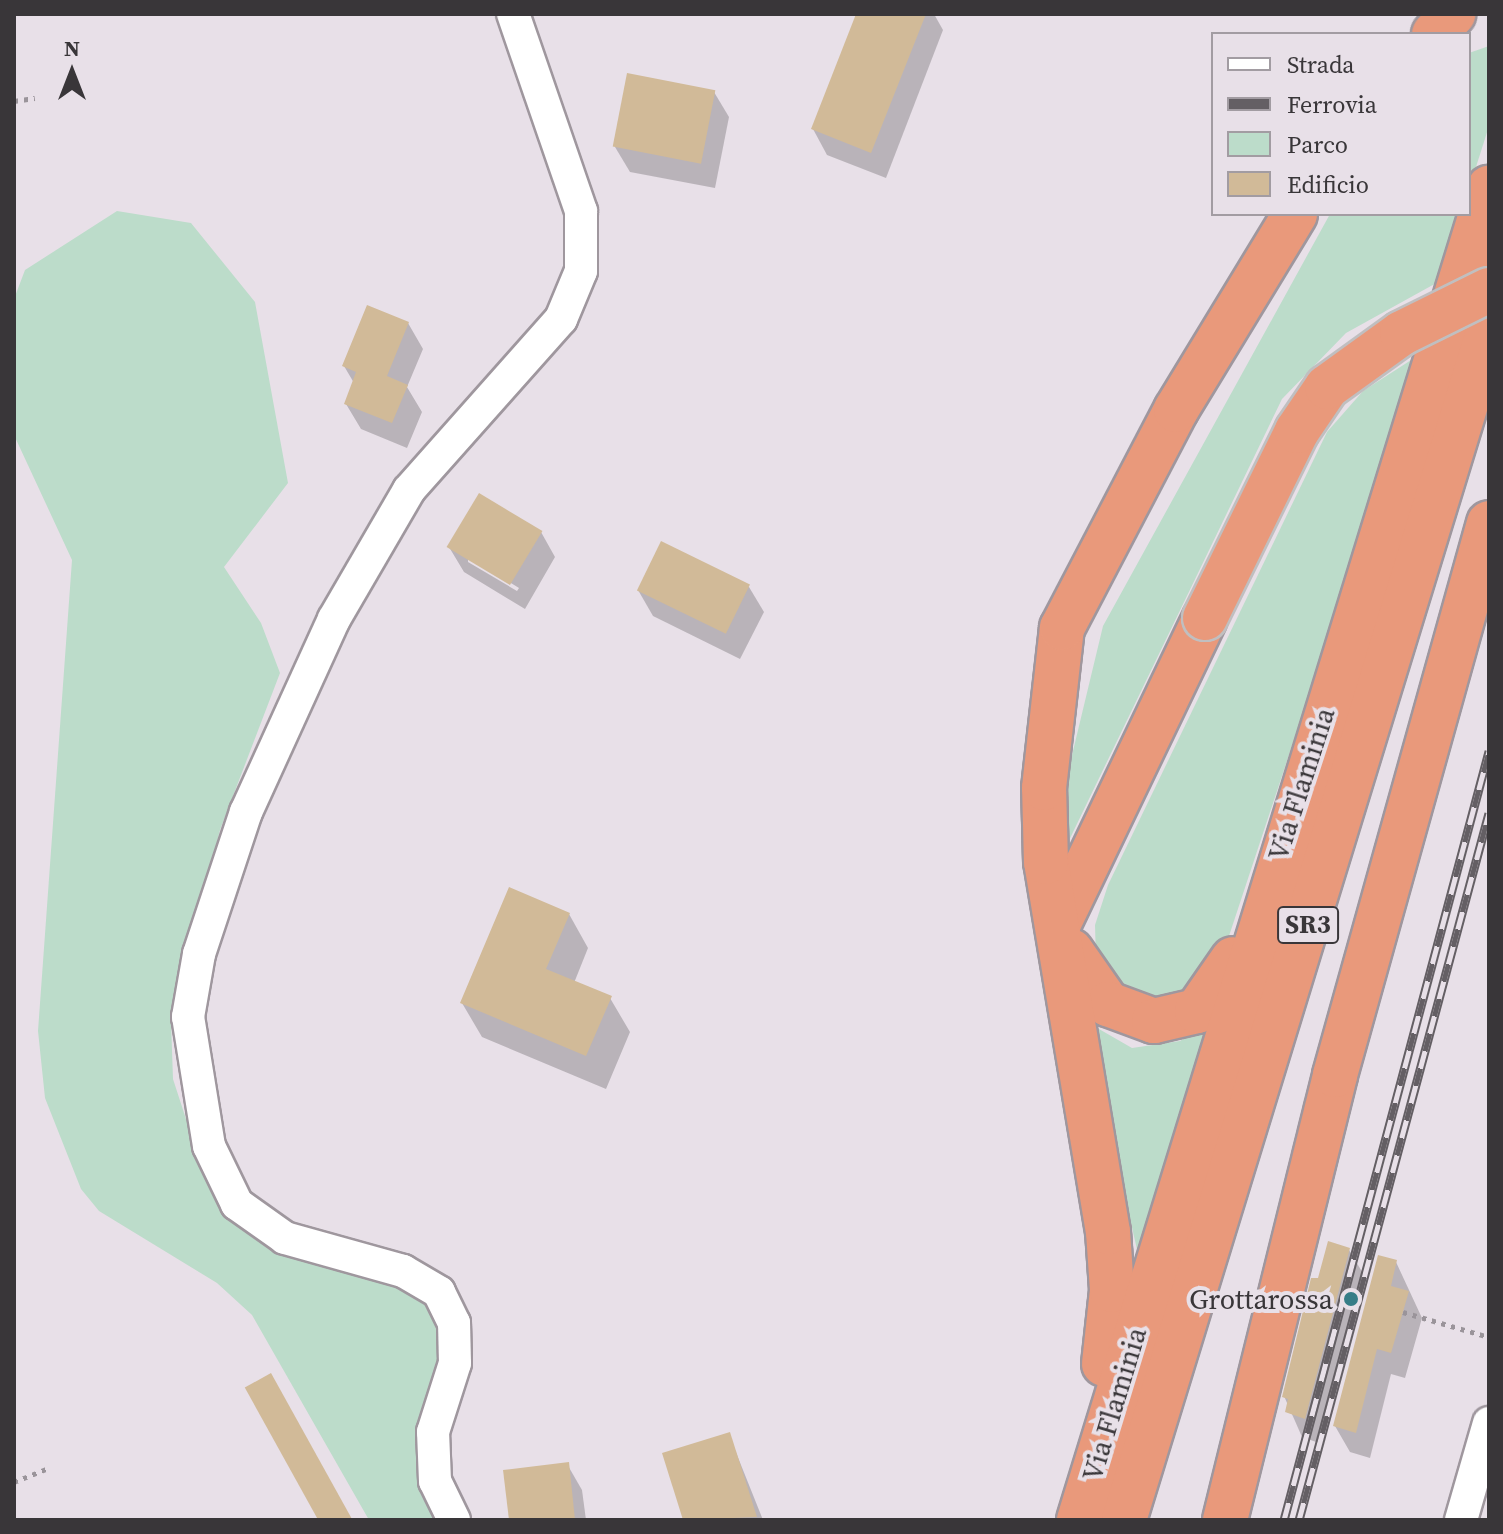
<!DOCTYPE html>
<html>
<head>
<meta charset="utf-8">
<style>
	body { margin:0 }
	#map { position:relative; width:1503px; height:1534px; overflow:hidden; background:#e8e0e8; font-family:"Source Serif 4",serif }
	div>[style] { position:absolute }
	.green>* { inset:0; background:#bcdcca }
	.shadow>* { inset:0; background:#0003 }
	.building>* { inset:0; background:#d1ba98; transform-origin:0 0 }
	.path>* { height:5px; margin-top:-2.5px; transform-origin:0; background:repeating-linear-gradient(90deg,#9a949a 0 4px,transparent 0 10px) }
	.roads { filter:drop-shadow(2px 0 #9f979e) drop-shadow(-2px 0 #9f979e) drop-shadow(0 2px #9f979e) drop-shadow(0 -2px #9f979e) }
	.minor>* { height:32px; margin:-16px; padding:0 16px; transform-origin:16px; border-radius:16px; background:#fff }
	.highway>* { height:44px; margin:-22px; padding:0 22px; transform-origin:22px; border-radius:22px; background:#e9997b }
	.rail>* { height:9px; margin-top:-4.5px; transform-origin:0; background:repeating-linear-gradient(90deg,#e8e0e8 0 18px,#645f64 0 36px); box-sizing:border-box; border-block:2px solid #645f64 }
	.bridges { filter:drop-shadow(2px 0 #c0bfc0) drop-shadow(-2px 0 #c0bfc0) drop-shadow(0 2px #c0bfc0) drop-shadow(0 -2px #c0bfc0) }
	.highway-bridge>* { height:44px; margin:-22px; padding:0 22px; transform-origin:22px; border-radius:22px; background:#e9997b }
	.dots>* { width:22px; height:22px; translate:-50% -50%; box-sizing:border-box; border:4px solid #e8e0e8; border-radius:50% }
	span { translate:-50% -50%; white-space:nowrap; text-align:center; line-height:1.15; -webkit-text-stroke:8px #e8e0e8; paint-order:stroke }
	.shield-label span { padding:2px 6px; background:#e8e0e8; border:2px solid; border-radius:6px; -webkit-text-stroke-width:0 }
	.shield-label { font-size:26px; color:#393639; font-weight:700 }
	.street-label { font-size:28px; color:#393639 }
	.poi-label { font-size:28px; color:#393639 }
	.right { translate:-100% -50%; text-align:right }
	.frame { position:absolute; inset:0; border:16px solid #393639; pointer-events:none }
	.legend { position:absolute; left:1211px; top:32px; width:260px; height:184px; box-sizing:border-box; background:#e8e0e8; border:2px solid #a29ca2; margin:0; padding:10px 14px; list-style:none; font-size:24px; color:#393639 }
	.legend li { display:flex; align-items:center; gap:16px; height:40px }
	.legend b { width:40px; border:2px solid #a29ca2 }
	.north { position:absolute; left:32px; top:32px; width:80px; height:80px; -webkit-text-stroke:6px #e8e0e8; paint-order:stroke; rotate:0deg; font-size:22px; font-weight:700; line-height:32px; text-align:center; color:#393639 }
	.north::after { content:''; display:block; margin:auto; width:28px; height:36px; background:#393639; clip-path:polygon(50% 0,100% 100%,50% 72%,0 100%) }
</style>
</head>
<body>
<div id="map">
	<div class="green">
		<div style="clip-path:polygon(1489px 46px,1489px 126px,1469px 189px,1469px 53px)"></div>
		<div style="clip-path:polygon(117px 211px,191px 223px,255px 302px,288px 483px,224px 567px,261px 623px,280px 673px,220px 830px,171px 1021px,173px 1079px,197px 1153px,225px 1200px,381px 1274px,442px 1313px,437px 1520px,369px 1520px,252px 1315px,217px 1283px,99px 1211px,81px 1189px,45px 1098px,38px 1031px,72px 560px,14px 435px,14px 299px,25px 270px)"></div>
		<div style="clip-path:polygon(1330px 214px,1461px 214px,1440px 281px,1346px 333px,1282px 399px,1061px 857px,1067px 776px,1103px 626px)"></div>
		<div style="clip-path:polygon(1422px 353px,1228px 939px,1204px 986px,1138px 1005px,1096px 961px,1095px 925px,1108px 885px,1327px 432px,1363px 391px)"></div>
		<div style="clip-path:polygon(1081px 1006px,1092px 1025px,1132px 1048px,1180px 1041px,1217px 1018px,1139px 1258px)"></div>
	</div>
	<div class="shadow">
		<div style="clip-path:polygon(858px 14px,934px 14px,943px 30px,886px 178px,827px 155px,813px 129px)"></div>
		<div style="clip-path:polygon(714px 92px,729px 117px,715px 188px,630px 172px,615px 147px)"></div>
		<div style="clip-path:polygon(408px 323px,423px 349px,407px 387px,422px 412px,407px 448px,361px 429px,346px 404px,354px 383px,344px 366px)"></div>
		<div style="clip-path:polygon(evenodd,541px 532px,555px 557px,525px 609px,464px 572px,449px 547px,541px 532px,468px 557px,519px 588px,517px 591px,468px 562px,468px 557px)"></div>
		<div style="clip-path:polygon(749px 587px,764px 612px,740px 659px,653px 616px,638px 590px)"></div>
		<div style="clip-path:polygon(569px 914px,588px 948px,574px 983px,610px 998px,630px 1032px,606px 1089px,482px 1037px,462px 1003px)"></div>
		<div style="clip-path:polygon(1349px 1250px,1364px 1275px,1319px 1443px,1302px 1437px,1284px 1396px,1320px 1280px)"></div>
		<div style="clip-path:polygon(1396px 1262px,1422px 1318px,1405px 1378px,1391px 1374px,1370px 1458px,1350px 1452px,1335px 1426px)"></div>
		<div style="clip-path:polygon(729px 1435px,763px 1520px,685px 1520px,664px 1454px)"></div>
		<div style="clip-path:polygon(567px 1464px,582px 1490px,586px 1520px,511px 1520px)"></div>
	</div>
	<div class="building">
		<div style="clip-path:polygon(856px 14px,926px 14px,871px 153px,811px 129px)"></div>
		<div style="left:627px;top:73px;width:90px;height:75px;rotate:11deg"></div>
		<div style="clip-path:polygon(367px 305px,409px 322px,387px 376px,408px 385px,392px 423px,344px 404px,356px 372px,342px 366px)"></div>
		<div style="left:479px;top:493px;width:74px;height:63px;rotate:31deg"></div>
		<div style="left:661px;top:541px;width:99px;height:55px;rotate:26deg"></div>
		<div style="clip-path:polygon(509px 887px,570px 913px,546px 969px,612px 996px,586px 1056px,460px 1003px)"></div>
		<div style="clip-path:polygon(1328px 1241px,1350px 1248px,1305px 1419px,1285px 1412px,1288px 1399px,1282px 1397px,1311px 1278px,1318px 1278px)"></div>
		<div style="clip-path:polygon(1378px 1255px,1397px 1260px,1391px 1286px,1409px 1291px,1391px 1353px,1377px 1349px,1356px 1433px,1333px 1426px)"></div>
		<div style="left:271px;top:1373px;width:167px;height:30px;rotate:61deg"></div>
		<div style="clip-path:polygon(730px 1432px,757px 1517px,683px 1520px,662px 1453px)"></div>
		<div style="clip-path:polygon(569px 1462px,575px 1520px,509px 1520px,503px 1470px)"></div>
	</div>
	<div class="path">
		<div style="left:14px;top:101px;width:21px;rotate:-8deg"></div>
		<div style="left:1403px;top:1312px;width:90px;rotate:16.2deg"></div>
		<div style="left:14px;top:1482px;width:38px;rotate:-22deg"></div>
	</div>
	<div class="roads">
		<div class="minor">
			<div style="left:454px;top:1520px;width:43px;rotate:-116deg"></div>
			<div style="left:435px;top:1481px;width:49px;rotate:-92.3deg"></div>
			<div style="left:433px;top:1432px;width:72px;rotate:-72.3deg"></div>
			<div style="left:455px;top:1363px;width:40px;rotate:-91.4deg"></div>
			<div style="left:454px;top:1323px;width:34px;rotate:-116deg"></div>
			<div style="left:439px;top:1292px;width:42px;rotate:-149.7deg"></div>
			<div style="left:403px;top:1271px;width:123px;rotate:-164.4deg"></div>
			<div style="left:285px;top:1238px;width:59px;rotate:-144.7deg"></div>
			<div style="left:237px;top:1204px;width:64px;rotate:-115.8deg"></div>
			<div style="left:209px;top:1146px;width:131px;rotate:-99.2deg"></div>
			<div style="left:188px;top:1017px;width:64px;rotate:-80.1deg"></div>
			<div style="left:199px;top:954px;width:150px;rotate:-71.7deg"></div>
			<div style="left:246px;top:812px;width:212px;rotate:-65.5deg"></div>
			<div style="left:334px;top:619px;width:149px;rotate:-59.8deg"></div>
			<div style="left:409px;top:490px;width:229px;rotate:-48.4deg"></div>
			<div style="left:561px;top:319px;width:52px;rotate:-67.4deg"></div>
			<div style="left:581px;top:271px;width:60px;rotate:-90deg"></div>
			<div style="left:581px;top:211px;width:208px;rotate:-109deg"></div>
			<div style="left:1461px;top:1520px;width:101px;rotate:-73.9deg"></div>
		</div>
		<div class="highway">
			<div style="left:1434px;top:34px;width:28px;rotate:-46deg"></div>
			<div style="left:1058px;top:925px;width:340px;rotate:-64.4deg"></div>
			<div style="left:1071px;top:951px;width:65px;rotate:55.1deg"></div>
			<div style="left:1108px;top:1004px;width:49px;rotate:20.3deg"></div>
			<div style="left:1154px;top:1021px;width:44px;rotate:-13.1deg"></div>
			<div style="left:1197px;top:1011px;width:63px;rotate:-55.3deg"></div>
			<div style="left:1104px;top:1364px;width:74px;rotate:-83.8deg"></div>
			<div style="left:1112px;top:1290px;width:58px;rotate:-93.9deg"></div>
			<div style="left:1108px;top:1232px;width:375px;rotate:-99.5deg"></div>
			<div style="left:1046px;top:862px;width:74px;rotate:-91.5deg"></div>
			<div style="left:1044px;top:788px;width:161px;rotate:-83.6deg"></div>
			<div style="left:1062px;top:628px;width:246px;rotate:-62.4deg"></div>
			<div style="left:1176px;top:410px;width:229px;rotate:-58.7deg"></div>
			<div style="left:1079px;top:1520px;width:1394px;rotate:-72.89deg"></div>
			<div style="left:1124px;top:1520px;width:1246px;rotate:-72.96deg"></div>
			<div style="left:1225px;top:1520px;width:458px;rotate:-76.1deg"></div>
			<div style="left:1335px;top:1075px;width:573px;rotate:-74.41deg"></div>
		</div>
	</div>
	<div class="rail">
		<div style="left:1284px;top:1520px;width:796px;rotate:-75.07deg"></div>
		<div style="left:1299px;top:1520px;width:732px;rotate:-74.96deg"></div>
	</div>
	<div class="bridges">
		<div class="highway-bridge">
			<div style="left:1205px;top:618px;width:208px;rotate:-63.8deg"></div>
			<div style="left:1297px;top:431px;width:53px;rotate:-55.7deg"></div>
			<div style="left:1327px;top:387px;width:92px;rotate:-35.8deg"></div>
			<div style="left:1402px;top:333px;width:97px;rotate:-26.3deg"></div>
		</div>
	</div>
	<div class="dots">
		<div style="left:1351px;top:1299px;background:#367d87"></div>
	</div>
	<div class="shield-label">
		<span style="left:1308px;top:925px">SR3</span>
	</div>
	<div class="street-label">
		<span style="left:1301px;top:784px;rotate:-72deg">Via Flaminia</span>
		<span style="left:1114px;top:1404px;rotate:-73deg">Via Flaminia</span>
	</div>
	<div class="poi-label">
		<span class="right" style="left:1333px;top:1299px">Grottarossa</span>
	</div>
	<div class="frame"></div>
	<ul class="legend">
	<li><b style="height:10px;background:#fff"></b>Strada</li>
	<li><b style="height:10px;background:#645f64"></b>Ferrovia</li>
	<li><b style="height:22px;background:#bcdcca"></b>Parco</li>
	<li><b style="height:22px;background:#d1ba98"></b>Edificio</li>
	</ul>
	<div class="north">N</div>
</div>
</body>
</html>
